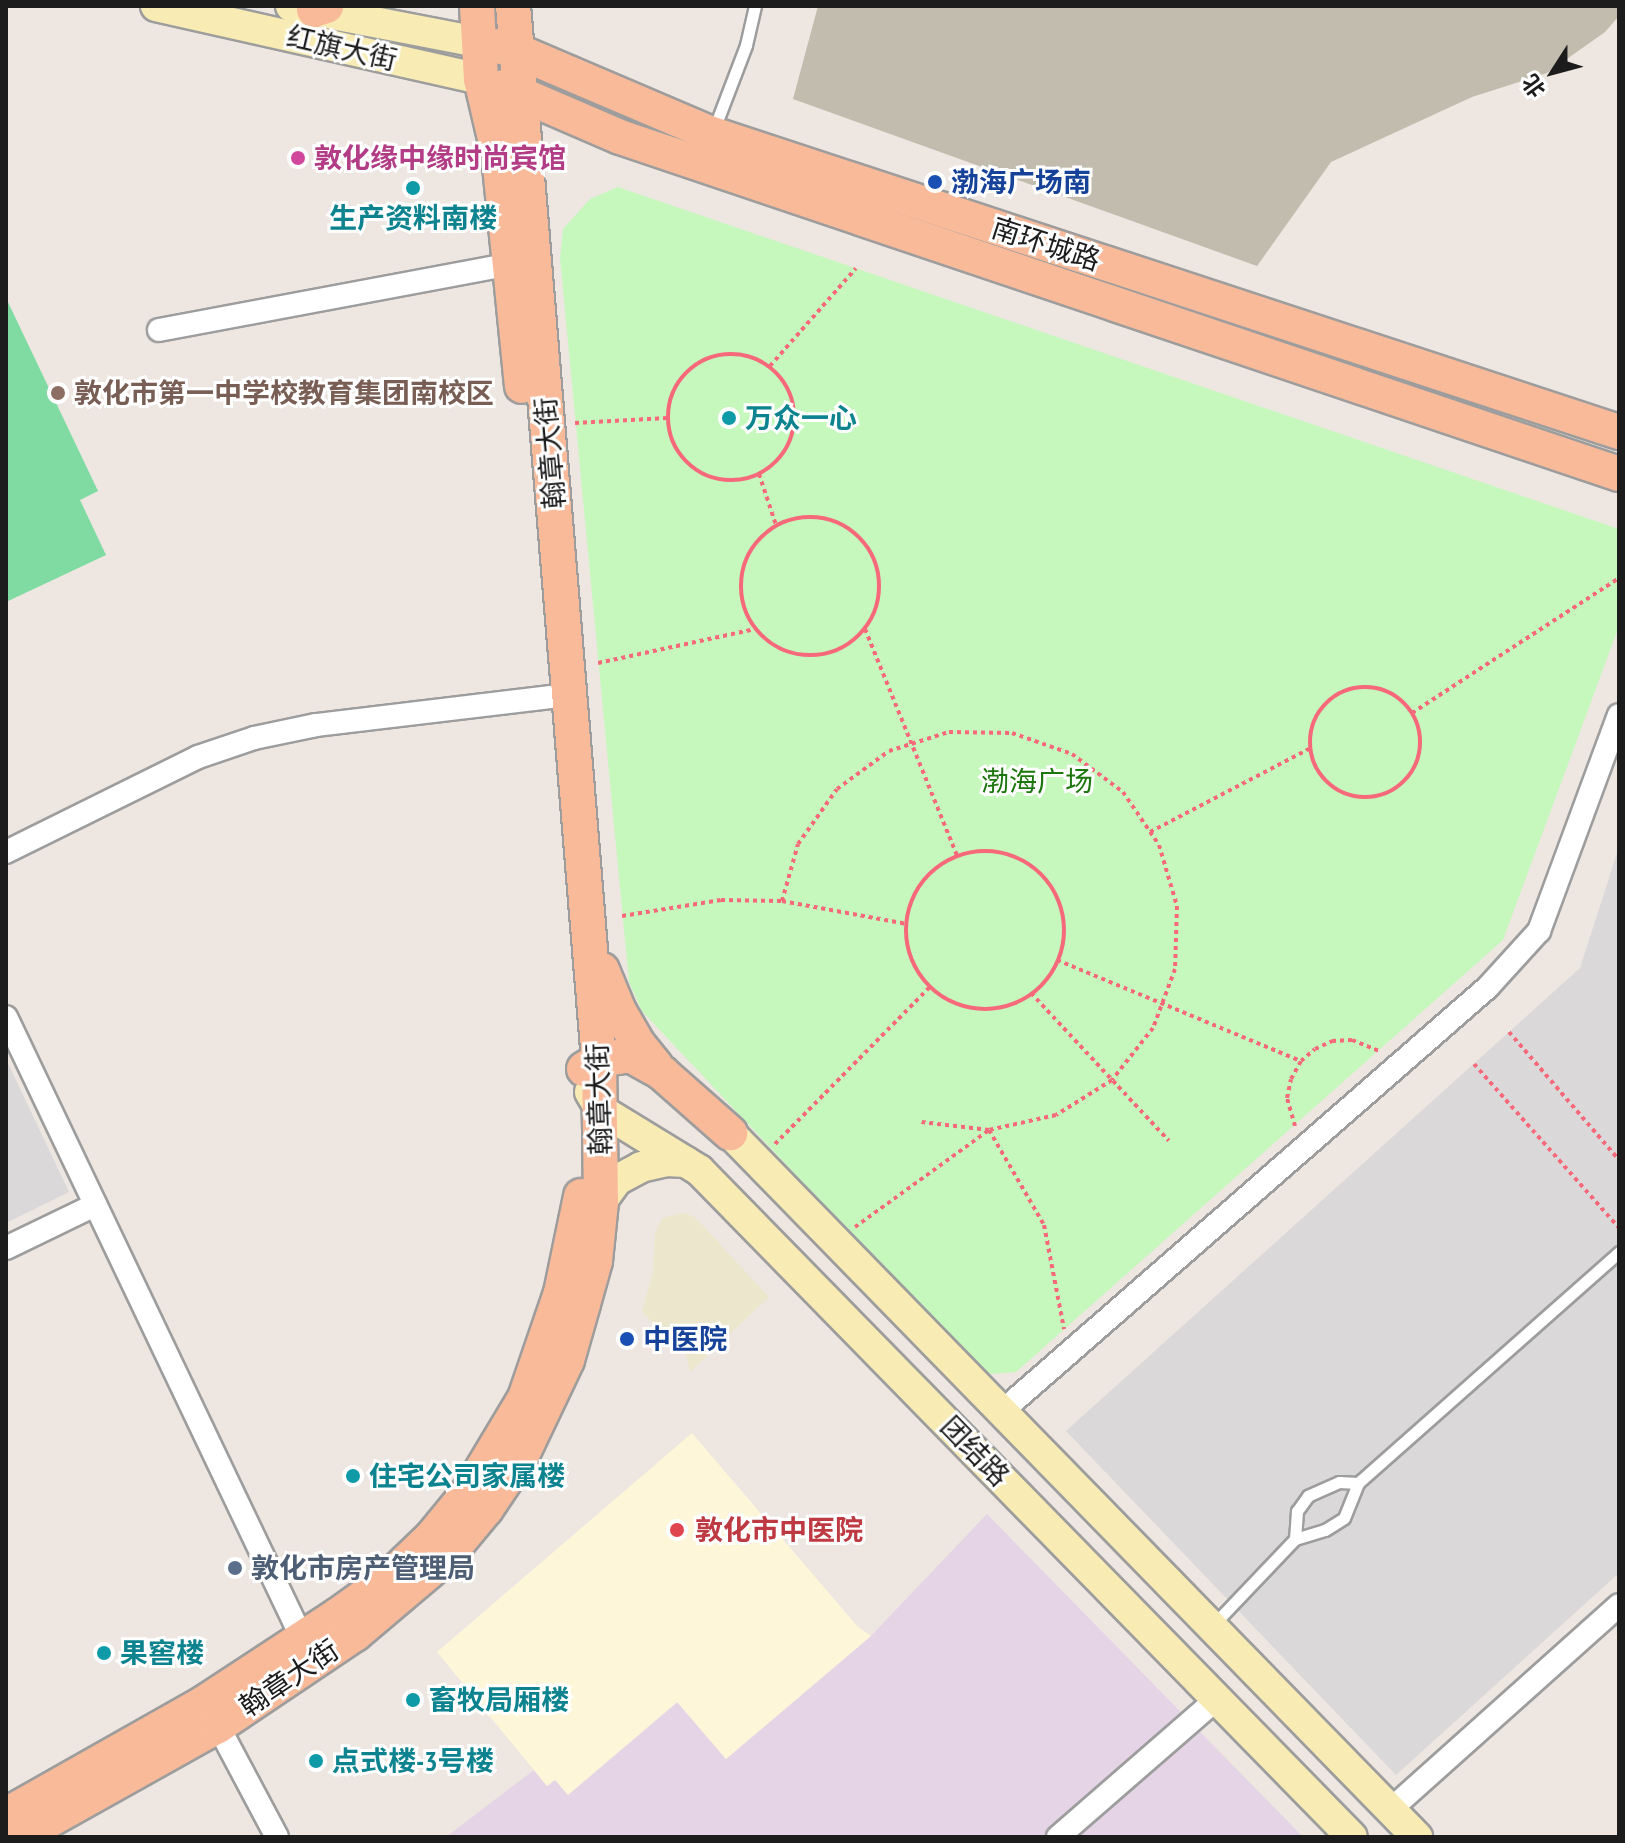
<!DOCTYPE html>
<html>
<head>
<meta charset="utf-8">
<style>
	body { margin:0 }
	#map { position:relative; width:1625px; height:1843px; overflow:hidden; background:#ede6e1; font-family:"PT Sans Narrow","Noto Sans SC",sans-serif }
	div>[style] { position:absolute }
	.residential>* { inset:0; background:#dad8d9 }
	.industrial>* { inset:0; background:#e5d3e6 }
	.education>* { inset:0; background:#fef6d9 }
	.construction>* { inset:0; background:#c1bcad }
	.farmland>* { inset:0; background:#ece7cc }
	.park>* { inset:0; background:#c6f8bd }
	.pitch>* { inset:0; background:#80dba3 }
	.path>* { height:4px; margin-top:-2px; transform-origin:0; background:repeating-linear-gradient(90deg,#f6697a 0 4px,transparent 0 8px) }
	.path>.ring { margin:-2px; padding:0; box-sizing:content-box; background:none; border:4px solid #f6697a; border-radius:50% }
	.roads { filter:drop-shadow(2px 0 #9d9d9d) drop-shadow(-2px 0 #9d9d9d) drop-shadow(0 2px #9d9d9d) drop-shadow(0 -2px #9d9d9d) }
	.lane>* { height:11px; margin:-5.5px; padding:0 5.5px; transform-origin:5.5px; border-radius:5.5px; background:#fff }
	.street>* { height:22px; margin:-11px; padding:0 11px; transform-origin:11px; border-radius:11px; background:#fff }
	.secondary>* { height:30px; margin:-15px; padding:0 15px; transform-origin:15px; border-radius:15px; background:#f8ecb4 }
	.primary>* { height:34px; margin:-17px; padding:0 17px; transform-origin:17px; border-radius:17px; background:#f9ba9a }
	.dots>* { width:22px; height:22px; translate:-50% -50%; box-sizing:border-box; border:4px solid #fff; border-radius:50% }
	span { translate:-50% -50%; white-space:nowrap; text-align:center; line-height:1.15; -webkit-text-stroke:6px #fff; paint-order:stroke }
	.street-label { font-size:28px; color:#1c1c1c }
	.hotel-label { font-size:28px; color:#b23c85; font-weight:700 }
	.left { translate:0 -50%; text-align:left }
	.transit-label { font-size:28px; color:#164399; font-weight:700 }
	.culture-label { font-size:28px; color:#0d838f; font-weight:700 }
	.education-label { font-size:28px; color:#785e54; font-weight:700 }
	.park-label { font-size:28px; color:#1c760d }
	.health-label { font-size:28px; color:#be3a42; font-weight:700 }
	.service-label { font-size:28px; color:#4e5e75; font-weight:700 }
	.frame { position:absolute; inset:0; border:8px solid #1c1c1c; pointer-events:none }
	.north { position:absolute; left:1513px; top:32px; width:80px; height:80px; -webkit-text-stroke:6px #fff; paint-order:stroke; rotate:234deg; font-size:22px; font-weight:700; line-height:32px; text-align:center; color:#1c1c1c }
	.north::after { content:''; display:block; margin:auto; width:28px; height:36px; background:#1c1c1c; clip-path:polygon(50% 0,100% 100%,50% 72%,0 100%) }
</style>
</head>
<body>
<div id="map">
	<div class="residential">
		<div style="clip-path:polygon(1619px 847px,1619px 1573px,1396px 1775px,1066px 1431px,1580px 968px)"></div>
		<div style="clip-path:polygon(6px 1059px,69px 1192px,6px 1223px)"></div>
	</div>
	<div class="industrial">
		<div style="clip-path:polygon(987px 1514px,1303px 1837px,446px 1837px,534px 1770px,547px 1786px,555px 1779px,568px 1795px,678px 1702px,726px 1759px,871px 1636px)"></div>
	</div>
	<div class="education">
		<div style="clip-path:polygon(692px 1433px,858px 1627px,871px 1636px,726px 1759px,677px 1702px,568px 1795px,555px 1780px,547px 1786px,437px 1652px)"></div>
	</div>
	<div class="construction">
		<div style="clip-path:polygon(818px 6px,1619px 6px,1619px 16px,1605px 32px,1547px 73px,1472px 97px,1331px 162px,1257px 266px,793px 99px)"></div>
	</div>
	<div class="farmland">
		<div style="clip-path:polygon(683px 1213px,695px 1217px,769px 1297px,690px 1372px,686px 1355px,642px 1312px,653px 1271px,655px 1233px,662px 1218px)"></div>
	</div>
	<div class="park">
		<div style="clip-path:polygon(618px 187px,1619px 529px,1619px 626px,1503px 940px,1016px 1372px,991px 1374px,976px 1367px,642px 1011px,629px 982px,560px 258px,563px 229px,590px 199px)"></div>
	</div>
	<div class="pitch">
		<div style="clip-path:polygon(6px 298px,98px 491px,80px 500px,106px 555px,6px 602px)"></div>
	</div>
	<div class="path">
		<div class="ring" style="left:668px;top:354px;width:122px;height:122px"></div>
		<div style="left:770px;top:366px;width:130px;rotate:-48.7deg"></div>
		<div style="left:575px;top:423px;width:92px;rotate:-3.1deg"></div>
		<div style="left:759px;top:474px;width:54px;rotate:71.6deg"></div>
		<div class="ring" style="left:741px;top:517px;width:134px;height:134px"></div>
		<div style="left:865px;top:629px;width:245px;rotate:67.9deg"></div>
		<div style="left:598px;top:663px;width:161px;rotate:-12.2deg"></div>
		<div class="ring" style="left:1310px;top:687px;width:106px;height:106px"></div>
		<div style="left:1412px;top:713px;width:247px;rotate:-33.1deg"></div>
		<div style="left:1150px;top:832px;width:182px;rotate:-27.6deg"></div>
		<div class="ring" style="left:906px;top:851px;width:154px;height:154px"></div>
		<div style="left:782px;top:901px;width:59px;rotate:-74.3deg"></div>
		<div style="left:798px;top:844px;width:67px;rotate:-54.7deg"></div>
		<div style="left:837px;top:789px;width:64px;rotate:-36.2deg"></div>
		<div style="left:889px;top:751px;width:63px;rotate:-17.6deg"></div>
		<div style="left:949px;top:732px;width:63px;rotate:0.9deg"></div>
		<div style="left:1012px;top:733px;width:64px;rotate:19.3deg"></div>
		<div style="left:1072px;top:754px;width:64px;rotate:36.7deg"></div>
		<div style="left:1123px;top:792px;width:64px;rotate:55.8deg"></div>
		<div style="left:1159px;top:845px;width:64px;rotate:73.6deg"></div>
		<div style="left:1177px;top:906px;width:63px;rotate:91.8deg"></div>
		<div style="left:1175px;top:969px;width:63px;rotate:110.4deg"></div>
		<div style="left:1153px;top:1028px;width:66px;rotate:128.3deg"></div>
		<div style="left:1112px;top:1080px;width:66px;rotate:148deg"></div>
		<div style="left:1056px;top:1115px;width:69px;rotate:167.4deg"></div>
		<div style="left:989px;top:1130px;width:68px;rotate:-173.3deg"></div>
		<div style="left:622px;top:916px;width:100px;rotate:-9.2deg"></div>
		<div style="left:721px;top:900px;width:61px;rotate:0.9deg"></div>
		<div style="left:782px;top:901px;width:127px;rotate:10.4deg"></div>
		<div style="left:1057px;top:960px;width:264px;rotate:22.5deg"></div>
		<div style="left:1031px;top:993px;width:202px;rotate:47deg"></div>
		<div style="left:1509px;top:1032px;width:169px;rotate:49.3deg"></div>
		<div style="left:1474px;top:1064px;width:219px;rotate:48.5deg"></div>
		<div style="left:1295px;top:1126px;width:29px;rotate:-106deg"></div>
		<div style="left:1287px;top:1098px;width:19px;rotate:-78deg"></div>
		<div style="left:1291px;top:1079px;width:21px;rotate:-61deg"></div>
		<div style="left:1301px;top:1061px;width:18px;rotate:-41deg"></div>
		<div style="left:1315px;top:1049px;width:19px;rotate:-25deg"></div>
		<div style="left:1332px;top:1041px;width:20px;rotate:-3deg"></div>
		<div style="left:1352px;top:1040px;width:31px;rotate:22deg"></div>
		<div style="left:775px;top:1144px;width:222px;rotate:-45.4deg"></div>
		<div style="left:855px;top:1227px;width:165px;rotate:-35.9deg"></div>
		<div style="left:989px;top:1130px;width:110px;rotate:59.9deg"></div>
		<div style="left:1044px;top:1225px;width:106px;rotate:79.1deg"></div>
	</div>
	<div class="roads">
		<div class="lane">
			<div style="left:714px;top:129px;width:90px;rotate:-69.1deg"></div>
			<div style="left:746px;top:45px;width:40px;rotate:-77deg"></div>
			<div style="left:1358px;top:1483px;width:349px;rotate:-41.5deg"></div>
			<div style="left:1214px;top:1624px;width:117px;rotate:-46.4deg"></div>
			<div style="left:1295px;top:1539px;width:31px;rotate:-17deg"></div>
			<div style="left:1325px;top:1530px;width:22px;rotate:-32deg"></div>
			<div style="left:1344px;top:1518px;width:38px;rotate:-68deg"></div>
			<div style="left:1358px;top:1483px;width:19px;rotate:-177deg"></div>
			<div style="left:1339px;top:1482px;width:34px;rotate:156deg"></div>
			<div style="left:1308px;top:1496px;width:19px;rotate:126deg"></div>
			<div style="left:1297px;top:1511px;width:28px;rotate:94deg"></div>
		</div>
		<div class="street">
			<div style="left:159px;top:330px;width:357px;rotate:-10.6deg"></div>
			<div style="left:6px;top:852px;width:214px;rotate:-26.3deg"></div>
			<div style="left:198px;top:757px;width:59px;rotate:-18.7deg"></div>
			<div style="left:254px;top:738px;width:63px;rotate:-11.8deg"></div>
			<div style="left:316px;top:725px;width:238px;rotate:-6.8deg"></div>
			<div style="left:6px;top:1017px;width:686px;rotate:64.52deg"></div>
			<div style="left:6px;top:1248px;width:99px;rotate:-25.8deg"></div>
			<div style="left:1000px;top:1413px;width:648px;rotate:-41.12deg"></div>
			<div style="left:1488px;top:987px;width:76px;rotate:-47.7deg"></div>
			<div style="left:1539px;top:931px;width:230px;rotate:-69.7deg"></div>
			<div style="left:218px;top:1726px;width:126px;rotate:62deg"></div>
			<div style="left:1390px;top:1810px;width:307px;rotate:-41.8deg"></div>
			<div style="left:1058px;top:1837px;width:211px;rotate:-41deg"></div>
		</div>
		<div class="secondary">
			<div style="left:156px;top:6px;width:333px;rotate:12.7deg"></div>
			<div style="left:291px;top:6px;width:190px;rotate:10.9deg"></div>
			<div style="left:590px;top:1092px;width:21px;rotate:59deg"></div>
			<div style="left:601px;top:1110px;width:115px;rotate:31.5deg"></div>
			<div style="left:699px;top:1170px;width:933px;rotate:45.61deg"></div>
			<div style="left:730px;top:1133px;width:984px;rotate:45.7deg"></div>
			<div style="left:601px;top:1202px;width:27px;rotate:-54deg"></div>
			<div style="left:617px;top:1180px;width:27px;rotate:-28deg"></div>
			<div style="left:641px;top:1167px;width:26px;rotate:-13deg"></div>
			<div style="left:666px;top:1161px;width:20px;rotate:3deg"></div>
		</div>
		<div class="primary">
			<div style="left:477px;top:6px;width:73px;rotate:86.9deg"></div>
			<div style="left:481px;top:79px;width:79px;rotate:76.8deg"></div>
			<div style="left:499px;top:156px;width:231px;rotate:84.3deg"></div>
			<div style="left:314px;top:10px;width:13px;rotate:-18deg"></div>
			<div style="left:498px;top:46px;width:20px;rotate:15deg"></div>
			<div style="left:517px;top:51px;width:212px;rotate:23.1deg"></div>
			<div style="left:712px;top:134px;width:955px;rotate:18.19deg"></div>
			<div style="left:504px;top:87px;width:126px;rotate:23.3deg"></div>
			<div style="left:620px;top:137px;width:1054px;rotate:18.64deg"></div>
			<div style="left:602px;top:970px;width:44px;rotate:67.5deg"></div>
			<div style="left:619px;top:1011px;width:38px;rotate:60deg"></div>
			<div style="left:638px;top:1044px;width:28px;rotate:51deg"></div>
			<div style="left:584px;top:1069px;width:17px;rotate:-31deg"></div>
			<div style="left:599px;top:1060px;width:31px;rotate:-9deg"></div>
			<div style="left:630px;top:1055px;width:37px;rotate:29deg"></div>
			<div style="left:662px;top:1073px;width:91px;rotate:41.4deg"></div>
			<div style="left:6px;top:1815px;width:227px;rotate:-29.5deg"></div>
			<div style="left:204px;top:1703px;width:160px;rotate:-33.3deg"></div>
			<div style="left:338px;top:1615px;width:60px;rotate:-35.5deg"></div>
			<div style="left:387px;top:1580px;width:61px;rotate:-43.7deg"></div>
			<div style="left:431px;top:1538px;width:58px;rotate:-50.6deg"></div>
			<div style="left:468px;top:1493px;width:111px;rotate:-59deg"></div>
			<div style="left:525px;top:1398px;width:111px;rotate:-71.1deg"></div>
			<div style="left:561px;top:1293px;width:99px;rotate:-78.3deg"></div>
			<div style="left:19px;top:1837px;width:228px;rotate:-29.2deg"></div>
			<div style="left:218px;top:1726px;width:165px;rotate:-33.9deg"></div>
			<div style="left:355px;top:1634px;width:118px;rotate:-40.2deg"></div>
			<div style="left:445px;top:1558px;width:64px;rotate:-50.1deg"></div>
			<div style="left:486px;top:1509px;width:63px;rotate:-56.1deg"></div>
			<div style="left:521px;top:1457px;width:107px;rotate:-64.6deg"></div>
			<div style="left:567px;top:1360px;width:58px;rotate:-74.1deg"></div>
			<div style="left:583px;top:1304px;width:45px;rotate:-74.4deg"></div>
			<div style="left:595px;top:1261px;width:59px;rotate:-84.2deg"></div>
			<div style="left:601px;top:1202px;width:142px;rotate:-90.8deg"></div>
			<div style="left:599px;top:1060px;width:1058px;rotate:-94.66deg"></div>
		</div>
	</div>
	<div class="dots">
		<div style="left:298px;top:158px;background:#d1479c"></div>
		<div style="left:935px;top:182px;background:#1a4fb4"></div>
		<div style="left:413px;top:188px;background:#0f9aa8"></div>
		<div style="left:58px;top:393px;background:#8d6e63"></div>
		<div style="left:729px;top:418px;background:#0f9aa8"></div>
		<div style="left:627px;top:1339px;background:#1a4fb4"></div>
		<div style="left:353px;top:1476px;background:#0f9aa8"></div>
		<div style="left:677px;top:1530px;background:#e0444e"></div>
		<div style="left:235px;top:1568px;background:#5c6f8a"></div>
		<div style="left:104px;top:1653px;background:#0f9aa8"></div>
		<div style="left:413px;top:1700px;background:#0f9aa8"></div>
		<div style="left:316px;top:1761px;background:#0f9aa8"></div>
	</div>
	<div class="street-label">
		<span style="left:342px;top:48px;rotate:13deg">红旗大街</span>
		<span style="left:1046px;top:244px;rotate:18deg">南环城路</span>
		<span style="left:550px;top:453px;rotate:-95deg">翰章大街</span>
		<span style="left:599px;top:1099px;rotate:-92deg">翰章大街</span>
		<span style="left:975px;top:1451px;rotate:46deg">团结路</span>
		<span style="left:289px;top:1678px;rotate:-34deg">翰章大街</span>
	</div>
	<div class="hotel-label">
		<span class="left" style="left:314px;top:158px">敦化缘中缘时尚宾馆</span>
	</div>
	<div class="transit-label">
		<span class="left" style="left:951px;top:182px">渤海广场南</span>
		<span class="left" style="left:643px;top:1339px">中医院</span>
	</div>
	<div class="culture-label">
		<span style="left:413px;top:218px">生产资料南楼</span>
		<span class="left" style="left:745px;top:418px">万众一心</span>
		<span class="left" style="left:369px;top:1476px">住宅公司家属楼</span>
		<span class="left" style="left:120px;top:1653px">果窖楼</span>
		<span class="left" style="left:429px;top:1700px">畜牧局厢楼</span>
		<span class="left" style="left:332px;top:1761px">点式楼-3号楼</span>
	</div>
	<div class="education-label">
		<span class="left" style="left:74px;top:393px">敦化市第一中学校教育集团南校区</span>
	</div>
	<div class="park-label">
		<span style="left:1037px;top:781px">渤海广场</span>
	</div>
	<div class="health-label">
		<span class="left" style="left:695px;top:1530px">敦化市中医院</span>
	</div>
	<div class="service-label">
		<span class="left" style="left:251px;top:1568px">敦化市房产管理局</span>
	</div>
	<div class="frame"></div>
	<div class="north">北</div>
</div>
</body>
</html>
